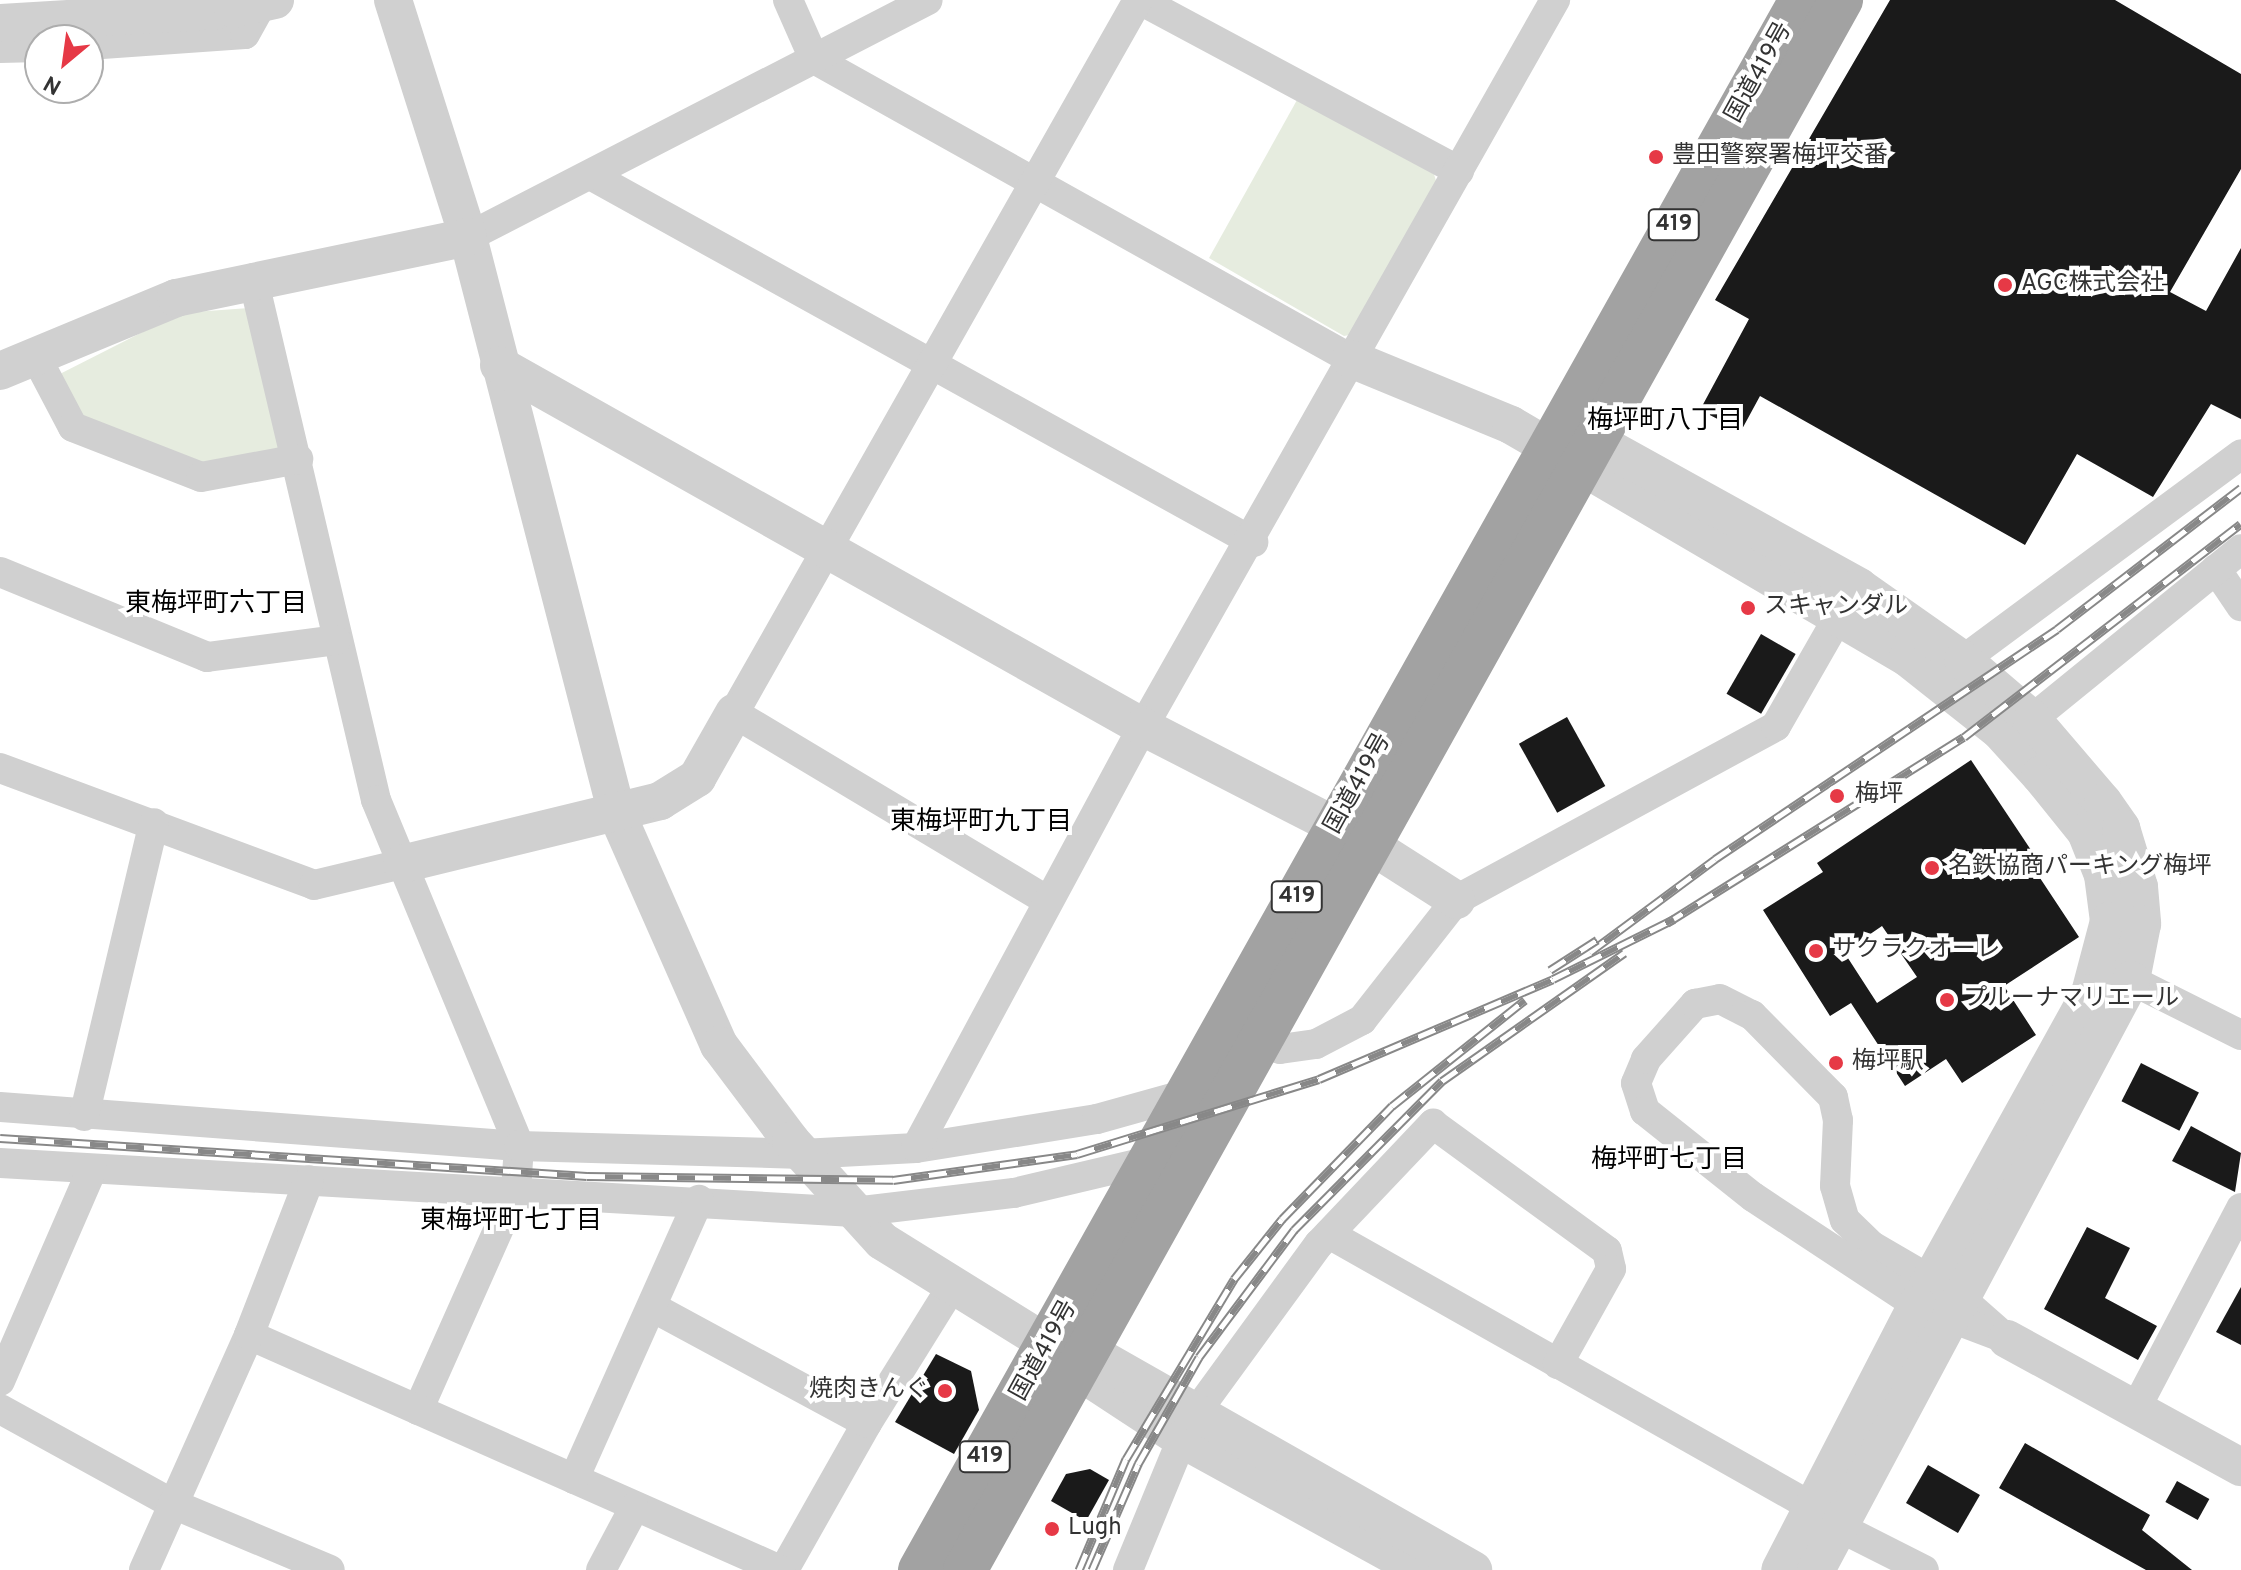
<!DOCTYPE html>
<html>
<head>
<meta charset="utf-8">
<style>
	body { margin:0 }
	#map { position:relative; width:2241px; height:1570px; overflow:hidden; background:#fff; font-family:Overpass,"Noto Sans JP",sans-serif }
	div>[style] { position:absolute }
	.green>* { inset:0; background:#e6ecdf }
	.building>* { inset:0; background:#1a1a1a; transform-origin:0 0 }
	.minor>* { height:30px; margin:-15px; padding:0 15px; transform-origin:15px; border-radius:15px; background:#d0d0d0 }
	.tertiary>* { height:38px; margin:-19px; padding:0 19px; transform-origin:19px; border-radius:19px; background:#d0d0d0 }
	.trunk>* { height:44px; margin:-22px; padding:0 22px; transform-origin:22px; border-radius:22px; background:#a2a2a2 }
	.rail>* { height:9px; margin-top:-4.5px; transform-origin:0; background:repeating-linear-gradient(90deg,#fff 0 18px,#888 0 36px); box-sizing:border-box; border-block:2px solid #888 }
	.dots>* { width:22px; height:22px; translate:-50% -50%; box-sizing:border-box; border:4px solid #fff; border-radius:50% }
	span { translate:-50% -50%; white-space:nowrap; text-align:center; line-height:1.15; -webkit-text-stroke:8px #fff; paint-order:stroke }
	.shield-label span { padding:2px 6px; background:#fff; border:2px solid; border-radius:6px; -webkit-text-stroke-width:0 }
	.shield-label { font-size:22px; color:#333; font-weight:700 }
	.street-label { font-size:24px; color:#333 }
	.poi-label { font-size:24px; color:#333 }
	.left { translate:0 -50%; text-align:left }
	.right { translate:-100% -50%; text-align:right }
	.neighbourhood-label { font-size:26px; color:#000 }
	.north { position:absolute; left:24px; top:24px; width:80px; height:80px; box-sizing:border-box; background:#fff; border:2px solid #adadad; border-radius:50%; rotate:209deg; font-size:22px; font-weight:700; line-height:32px; text-align:center; color:#333 }
	.north::after { content:''; display:block; margin:auto; width:28px; height:36px; background:#e63946; clip-path:polygon(50% 0,100% 100%,50% 72%,0 100%) }
</style>
</head>
<body>
<div id="map">
	<div class="green">
		<div style="clip-path:polygon(1297px 100px,1434px 174px,1438px 188px,1354px 334px,1344px 336px,1209px 258px)"></div>
		<div style="clip-path:polygon(249px 308px,280px 452px,210px 465px,80px 422px,48px 380px,180px 313px)"></div>
	</div>
	<div class="building">
		<div style="clip-path:polygon(1890px 0,2115px 0,2241px 74px,2241px 169px,2170px 292px,2206px 311px,2241px 248px,2241px 419px,2211px 404px,2153px 497px,2077px 454px,2025px 545px,1760px 396px,1741px 431px,1700px 410px,1749px 319px,1715px 300px)"></div>
		<div style="left:1761px;top:634px;width:40px;height:69px;rotate:30deg"></div>
		<div style="left:1567px;top:717px;width:79px;height:55px;rotate:61deg"></div>
		<div style="clip-path:polygon(evenodd,1971px 760px,2047px 874px,2040px 878px,2079px 937px,2004px 986px,2036px 1035px,1962px 1083px,1946px 1059px,1905px 1086px,1851px 1003px,1830px 1016px,1763px 910px,1823px 872px,1817px 863px,1971px 760px,1882px 926px,1917px 977px,1877px 1003px,1844px 952px,1882px 926px)"></div>
		<div style="left:2141px;top:1063px;width:65px;height:43px;rotate:27deg"></div>
		<div style="clip-path:polygon(2191px 1126px,2241px 1153px,2235px 1192px,2172px 1161px)"></div>
		<div style="clip-path:polygon(2087px 1227px,2130px 1248px,2105px 1298px,2157px 1326px,2138px 1360px,2044px 1309px)"></div>
		<div style="clip-path:polygon(2241px 1287px,2241px 1345px,2216px 1332px)"></div>
		<div style="clip-path:polygon(936px 1354px,971px 1371px,979px 1410px,954px 1454px,895px 1422px)"></div>
		<div style="clip-path:polygon(2025px 1443px,2150px 1515px,2142px 1530px,2192px 1570px,2146px 1570px,1999px 1488px)"></div>
		<div style="left:1928px;top:1465px;width:60px;height:44px;rotate:30deg"></div>
		<div style="clip-path:polygon(1090px 1469px,1109px 1480px,1086px 1521px,1051px 1501px,1066px 1474px)"></div>
		<div style="left:2177px;top:1481px;width:37px;height:24px;rotate:29deg"></div>
	</div>
	<div class="minor">
		<div style="left:788px;top:0;width:64px;rotate:66.2deg"></div>
		<div style="left:814px;top:59px;width:615px;rotate:29.19deg"></div>
		<div style="left:1140px;top:0;width:362px;rotate:28.2deg"></div>
		<div style="left:88px;top:45px;width:157px;rotate:-4deg"></div>
		<div style="left:245px;top:34px;width:35px;rotate:-61deg"></div>
		<div style="left:0;top:48px;width:40px;rotate:-1.4deg"></div>
		<div style="left:592px;top:176px;width:756px;rotate:28.97deg"></div>
		<div style="left:468px;top:237px;width:517px;rotate:-27.26deg"></div>
		<div style="left:253px;top:278px;width:536px;rotate:76.74deg"></div>
		<div style="left:376px;top:800px;width:374px;rotate:67.5deg"></div>
		<div style="left:519px;top:1146px;width:44px;rotate:93.9deg"></div>
		<div style="left:516px;top:1190px;width:241px;rotate:114deg"></div>
		<div style="left:35px;top:355px;width:81px;rotate:62.2deg"></div>
		<div style="left:73px;top:427px;width:137px;rotate:21.3deg"></div>
		<div style="left:201px;top:477px;width:99px;rotate:-10.5deg"></div>
		<div style="left:2216px;top:569px;width:45px;rotate:56deg"></div>
		<div style="left:0;top:572px;width:224px;rotate:22.3deg"></div>
		<div style="left:207px;top:657px;width:130px;rotate:-7.5deg"></div>
		<div style="left:1963px;top:660px;width:346px;rotate:-36.5deg"></div>
		<div style="left:2032px;top:719px;width:269px;rotate:-39.1deg"></div>
		<div style="left:0;top:768px;width:335px;rotate:20.4deg"></div>
		<div style="left:314px;top:885px;width:90px;rotate:-13.4deg"></div>
		<div style="left:1048px;top:901px;width:366px;rotate:-149.1deg"></div>
		<div style="left:734px;top:713px;width:820px;rotate:-60.46deg"></div>
		<div style="left:2131px;top:980px;width:123px;rotate:26.6deg"></div>
		<div style="left:1720px;top:999px;width:36px;rotate:27deg"></div>
		<div style="left:1752px;top:1015px;width:115px;rotate:45.4deg"></div>
		<div style="left:1833px;top:1097px;width:24px;rotate:78deg"></div>
		<div style="left:1838px;top:1120px;width:66px;rotate:92.6deg"></div>
		<div style="left:1835px;top:1186px;width:35px;rotate:74deg"></div>
		<div style="left:1845px;top:1220px;width:37px;rotate:44deg"></div>
		<div style="left:1872px;top:1246px;width:99px;rotate:30.2deg"></div>
		<div style="left:1958px;top:1296px;width:65px;rotate:41.3deg"></div>
		<div style="left:2007px;top:1339px;width:96px;rotate:-159.3deg"></div>
		<div style="left:1917px;top:1305px;width:196px;rotate:-146.6deg"></div>
		<div style="left:1753px;top:1197px;width:138px;rotate:-141.5deg"></div>
		<div style="left:1645px;top:1111px;width:29px;rotate:-108deg"></div>
		<div style="left:1636px;top:1083px;width:26px;rotate:-67deg"></div>
		<div style="left:1646px;top:1059px;width:74px;rotate:-48.3deg"></div>
		<div style="left:1695px;top:1004px;width:25px;rotate:-11deg"></div>
		<div style="left:1260px;top:1042px;width:21px;rotate:19deg"></div>
		<div style="left:1280px;top:1049px;width:36px;rotate:-8deg"></div>
		<div style="left:1316px;top:1044px;width:52px;rotate:-27.6deg"></div>
		<div style="left:1362px;top:1020px;width:152px;rotate:-51.9deg"></div>
		<div style="left:1456px;top:900px;width:364px;rotate:-28.5deg"></div>
		<div style="left:1776px;top:726px;width:127px;rotate:-60.2deg"></div>
		<div style="left:0;top:1107px;width:520px;rotate:4.3deg"></div>
		<div style="left:519px;top:1146px;width:283px;rotate:1.6deg"></div>
		<div style="left:802px;top:1154px;width:114px;rotate:-3deg"></div>
		<div style="left:916px;top:1148px;width:183px;rotate:-9.1deg"></div>
		<div style="left:1097px;top:1119px;width:97px;rotate:-15.6deg"></div>
		<div style="left:84px;top:1116px;width:301px;rotate:-76.6deg"></div>
		<div style="left:916px;top:1148px;width:478px;rotate:-61.7deg"></div>
		<div style="left:1143px;top:727px;width:836px;rotate:-60.46deg"></div>
		<div style="left:0;top:1163px;width:855px;rotate:3.28deg"></div>
		<div style="left:854px;top:1212px;width:161px;rotate:-6.8deg"></div>
		<div style="left:1014px;top:1193px;width:139px;rotate:-13.3deg"></div>
		<div style="left:1329px;top:1234px;width:557px;rotate:29.46deg"></div>
		<div style="left:654px;top:1308px;width:242px;rotate:28.4deg"></div>
		<div style="left:867px;top:1423px;width:169px;rotate:119.5deg"></div>
		<div style="left:249px;top:1335px;width:581px;rotate:23.87deg"></div>
		<div style="left:0;top:1381px;width:231px;rotate:-66.5deg"></div>
		<div style="left:0;top:1409px;width:197px;rotate:28.8deg"></div>
		<div style="left:173px;top:1504px;width:170px;rotate:22.8deg"></div>
		<div style="left:2135px;top:1410px;width:228px;rotate:-62.3deg"></div>
		<div style="left:1197px;top:1411px;width:207px;rotate:-53.9deg"></div>
		<div style="left:1319px;top:1244px;width:166px;rotate:-46.5deg"></div>
		<div style="left:1433px;top:1124px;width:215px;rotate:36.1deg"></div>
		<div style="left:1607px;top:1251px;width:18px;rotate:77deg"></div>
		<div style="left:1611px;top:1269px;width:109px;rotate:119.2deg"></div>
		<div style="left:867px;top:1423px;width:159px;rotate:-58.1deg"></div>
		<div style="left:574px;top:1479px;width:306px;rotate:-65.9deg"></div>
		<div style="left:1839px;top:1527px;width:95px;rotate:26.8deg"></div>
		<div style="left:144px;top:1570px;width:257px;rotate:-65.9deg"></div>
		<div style="left:249px;top:1335px;width:166px;rotate:-68.8deg"></div>
		<div style="left:601px;top:1570px;width:70px;rotate:-62deg"></div>
		<div style="left:1128px;top:1570px;width:142px;rotate:-67.6deg"></div>
	</div>
	<div class="tertiary">
		<div style="left:393px;top:0;width:249px;rotate:72.4deg"></div>
		<div style="left:468px;top:237px;width:596px;rotate:75.52deg"></div>
		<div style="left:617px;top:814px;width:253px;rotate:66.2deg"></div>
		<div style="left:719px;top:1045px;width:120px;rotate:53.1deg"></div>
		<div style="left:791px;top:1141px;width:135px;rotate:47.7deg"></div>
		<div style="left:882px;top:1241px;width:198px;rotate:31.8deg"></div>
		<div style="left:1050px;top:1345px;width:33px;rotate:44deg"></div>
		<div style="left:1074px;top:1368px;width:129px;rotate:33.3deg"></div>
		<div style="left:1182px;top:1439px;width:272px;rotate:28.8deg"></div>
		<div style="left:0;top:23px;width:233px;rotate:-3.4deg"></div>
		<div style="left:233px;top:9px;width:43px;rotate:-12.1deg"></div>
		<div style="left:1351px;top:359px;width:173px;rotate:22.4deg"></div>
		<div style="left:1511px;top:425px;width:460px;rotate:30.4deg"></div>
		<div style="left:1908px;top:658px;width:116px;rotate:38.4deg"></div>
		<div style="left:1999px;top:730px;width:61px;rotate:47.7deg"></div>
		<div style="left:2040px;top:775px;width:73px;rotate:51.1deg"></div>
		<div style="left:2086px;top:832px;width:46px;rotate:68.4deg"></div>
		<div style="left:2103px;top:875px;width:46px;rotate:82.6deg"></div>
		<div style="left:2109px;top:921px;width:74px;rotate:104.8deg"></div>
		<div style="left:2090px;top:993px;width:357px;rotate:119deg"></div>
		<div style="left:1917px;top:1305px;width:298px;rotate:117.3deg"></div>
		<div style="left:499px;top:365px;width:739px;rotate:29.34deg"></div>
		<div style="left:1143px;top:727px;width:217px;rotate:27.2deg"></div>
		<div style="left:0;top:371px;width:191px;rotate:-22.5deg"></div>
		<div style="left:176px;top:298px;width:298px;rotate:-11.8deg"></div>
		<div style="left:1569px;top:426px;width:332px;rotate:29deg"></div>
		<div style="left:1859px;top:587px;width:127px;rotate:35.1deg"></div>
		<div style="left:1963px;top:660px;width:91px;rotate:40.5deg"></div>
		<div style="left:2032px;top:719px;width:109px;rotate:49.5deg"></div>
		<div style="left:2103px;top:802px;width:32px;rotate:55deg"></div>
		<div style="left:2121px;top:828px;width:62px;rotate:73deg"></div>
		<div style="left:2139px;top:887px;width:37px;rotate:85deg"></div>
		<div style="left:2142px;top:924px;width:57px;rotate:101.1deg"></div>
		<div style="left:2131px;top:980px;width:669px;rotate:118.1deg"></div>
		<div style="left:1367px;top:843px;width:106px;rotate:32.6deg"></div>
		<div style="left:402px;top:864px;width:266px;rotate:-13.7deg"></div>
		<div style="left:660px;top:801px;width:44px;rotate:-31.9deg"></div>
		<div style="left:697px;top:778px;width:75px;rotate:-60.4deg"></div>
		<div style="left:2007px;top:1339px;width:267px;rotate:28.7deg"></div>
		<div style="left:1102px;top:1359px;width:427px;rotate:29.6deg"></div>
	</div>
	<div class="trunk">
		<div style="left:920px;top:1570px;width:1800px;rotate:-60.7deg"></div>
		<div style="left:965px;top:1570px;width:1798px;rotate:-60.84deg"></div>
	</div>
	<div class="rail">
		<div style="left:1667px;top:923px;width:350px;rotate:-32.1deg"></div>
		<div style="left:1964px;top:737px;width:349px;rotate:-37.6deg"></div>
		<div style="left:1590px;top:952px;width:156px;rotate:-36.6deg"></div>
		<div style="left:1715px;top:859px;width:412px;rotate:-33.9deg"></div>
		<div style="left:2057px;top:629px;width:232px;rotate:-37.5deg"></div>
		<div style="left:1550px;top:970px;width:56px;rotate:-32.6deg"></div>
		<div style="left:0;top:1138px;width:588px;rotate:3.7deg"></div>
		<div style="left:587px;top:1176px;width:306px;rotate:0.7deg"></div>
		<div style="left:893px;top:1180px;width:186px;rotate:-8deg"></div>
		<div style="left:1077px;top:1154px;width:253px;rotate:-17.2deg"></div>
		<div style="left:1319px;top:1079px;width:254px;rotate:-23.1deg"></div>
		<div style="left:1553px;top:979px;width:135px;rotate:-26.4deg"></div>
		<div style="left:1079px;top:1570px;width:121px;rotate:-67.1deg"></div>
		<div style="left:1126px;top:1459px;width:210px;rotate:-59deg"></div>
		<div style="left:1234px;top:1279px;width:77px;rotate:-51.3deg"></div>
		<div style="left:1282px;top:1219px;width:158px;rotate:-45.8deg"></div>
		<div style="left:1392px;top:1106px;width:170px;rotate:-38.6deg"></div>
		<div style="left:1092px;top:1570px;width:116px;rotate:-66.5deg"></div>
		<div style="left:1138px;top:1464px;width:123px;rotate:-60.3deg"></div>
		<div style="left:1199px;top:1357px;width:159px;rotate:-53.2deg"></div>
		<div style="left:1294px;top:1230px;width:210px;rotate:-45.2deg"></div>
		<div style="left:1442px;top:1081px;width:223px;rotate:-35.1deg"></div>
	</div>
	<div class="dots">
		<div style="left:1656px;top:157px;background:#e63946"></div>
		<div style="left:2005px;top:285px;background:#e63946"></div>
		<div style="left:1748px;top:608px;background:#e63946"></div>
		<div style="left:1837px;top:796px;background:#e63946"></div>
		<div style="left:1932px;top:868px;background:#e63946"></div>
		<div style="left:1816px;top:951px;background:#e63946"></div>
		<div style="left:1947px;top:1000px;background:#e63946"></div>
		<div style="left:1836px;top:1063px;background:#e63946"></div>
		<div style="left:945px;top:1391px;background:#e63946"></div>
		<div style="left:1052px;top:1529px;background:#e63946"></div>
	</div>
	<div class="shield-label">
		<span style="left:1674px;top:225px">419</span>
		<span style="left:1297px;top:897px">419</span>
		<span style="left:985px;top:1457px">419</span>
	</div>
	<div class="street-label">
		<span style="left:1760px;top:73px;rotate:-61deg">国道419号</span>
		<span style="left:1359px;top:784px;rotate:-61deg">国道419号</span>
		<span style="left:1045px;top:1351px;rotate:-61deg">国道419号</span>
	</div>
	<div class="poi-label">
		<span class="left" style="left:1672px;top:157px">豊田警察署梅坪交番</span>
		<span class="left" style="left:2021px;top:285px">AGC株式会社</span>
		<span class="left" style="left:1764px;top:608px">スキャンダル</span>
		<span class="left" style="left:1855px;top:796px">梅坪</span>
		<span class="left" style="left:1948px;top:868px">名鉄協商パーキング梅坪</span>
		<span class="left" style="left:1832px;top:951px">サクラクオーレ</span>
		<span class="left" style="left:1963px;top:1000px">プルーナマリエール</span>
		<span class="left" style="left:1852px;top:1063px">梅坪駅</span>
		<span class="right" style="left:929px;top:1391px">焼肉きんぐ</span>
		<span class="left" style="left:1068px;top:1529px">Lugh</span>
	</div>
	<div class="neighbourhood-label">
		<span style="left:1665px;top:422px">梅坪町八丁目</span>
		<span style="left:216px;top:605px">東梅坪町六丁目</span>
		<span style="left:981px;top:823px">東梅坪町九丁目</span>
		<span style="left:1669px;top:1161px">梅坪町七丁目</span>
		<span style="left:511px;top:1222px">東梅坪町七丁目</span>
	</div>
	<div class="north">N</div>
</div>
</body>
</html>
